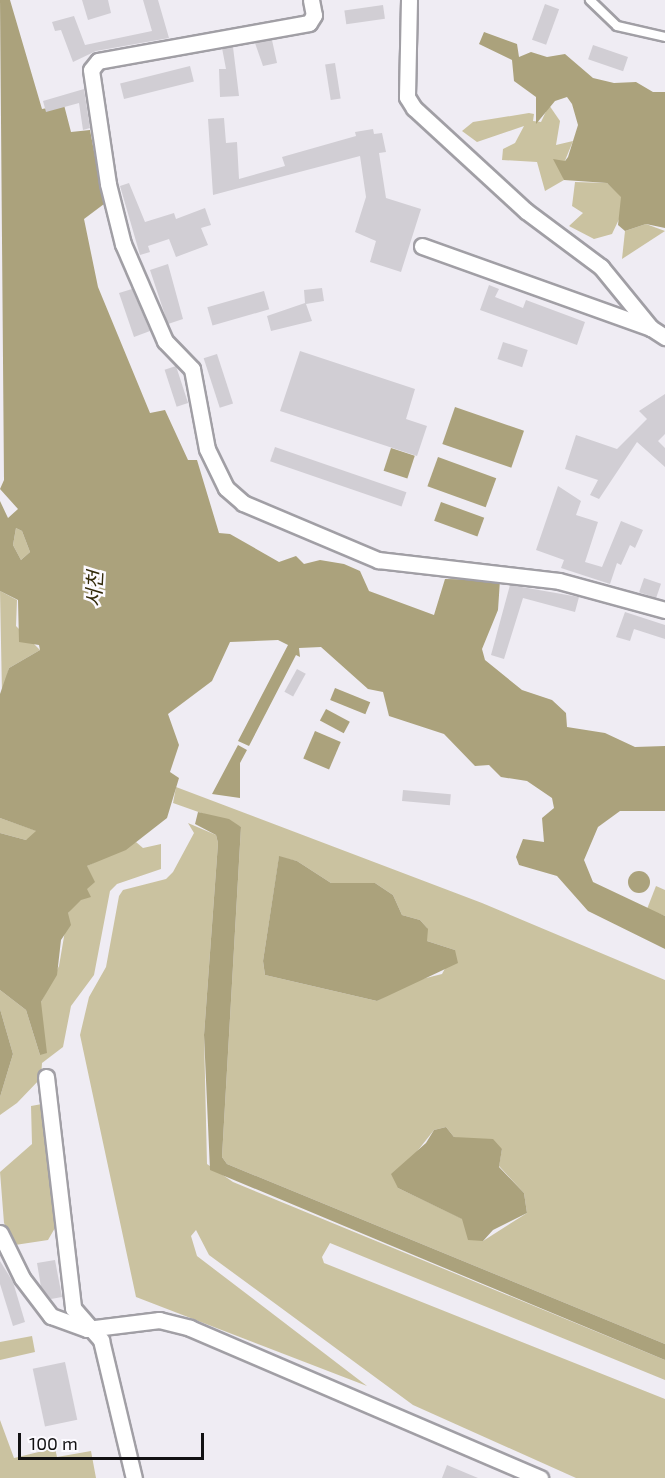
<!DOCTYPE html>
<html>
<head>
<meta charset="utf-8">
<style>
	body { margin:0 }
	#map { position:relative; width:665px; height:1478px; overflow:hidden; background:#efecf3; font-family:"Exo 2","Noto Sans KR",sans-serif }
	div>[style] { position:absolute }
	.green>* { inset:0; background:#cac2a0 }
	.water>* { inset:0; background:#aba27c; transform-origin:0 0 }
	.round { border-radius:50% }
	.building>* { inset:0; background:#d1ced4; transform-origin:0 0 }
	.roads { filter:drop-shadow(2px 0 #a19fa5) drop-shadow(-2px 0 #a19fa5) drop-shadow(0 2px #a19fa5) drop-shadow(0 -2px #a19fa5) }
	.service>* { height:8px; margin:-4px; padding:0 4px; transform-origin:4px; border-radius:4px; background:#fff }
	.minor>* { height:15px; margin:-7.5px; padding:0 7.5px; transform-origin:7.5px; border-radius:7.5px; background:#fff }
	span { translate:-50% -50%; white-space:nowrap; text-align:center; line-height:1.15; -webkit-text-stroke:5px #fcfaff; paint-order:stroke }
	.water-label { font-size:20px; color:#312908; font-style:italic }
	.scale { position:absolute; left:18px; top:1433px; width:186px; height:27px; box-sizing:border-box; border:3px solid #121113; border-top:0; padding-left:8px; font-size:18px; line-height:21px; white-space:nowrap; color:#121113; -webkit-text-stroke:4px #fcfaff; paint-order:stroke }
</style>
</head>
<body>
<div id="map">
	<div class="green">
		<div style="clip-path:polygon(549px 105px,560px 121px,556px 145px,573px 141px,562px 168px,564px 180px,545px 191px,537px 162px,502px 160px,503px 149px,515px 143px,524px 126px,477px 142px,462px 131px,473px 122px,529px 113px,534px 114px,533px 121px,541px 122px)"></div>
		<div style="clip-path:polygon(575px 182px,607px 183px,621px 196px,621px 215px,612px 234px,594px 239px,569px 226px,583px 213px,572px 206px)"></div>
		<div style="clip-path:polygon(646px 224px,665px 231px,622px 259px,625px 231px)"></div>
		<div style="clip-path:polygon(16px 528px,22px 531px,30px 552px,21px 560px,13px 545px)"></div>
		<div style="clip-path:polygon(0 591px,17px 600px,16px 626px,40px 650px,9px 668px,2px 694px)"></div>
		<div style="clip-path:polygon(evenodd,176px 787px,482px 903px,665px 980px,665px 1344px,227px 1164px,222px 1157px,241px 827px,173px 803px,176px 787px,279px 857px,297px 861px,331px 883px,375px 883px,393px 895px,402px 915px,420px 920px,427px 928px,427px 941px,455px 950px,442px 974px,414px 981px,377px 1001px,265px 975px,263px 961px,279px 857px,176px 787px,446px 1127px,454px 1137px,502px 1149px,499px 1166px,524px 1193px,527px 1213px,483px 1241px,463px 1219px,398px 1188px,415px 1154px,434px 1130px,446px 1127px)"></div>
		<div style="clip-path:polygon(0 818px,37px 831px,34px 838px,26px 840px,0 833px)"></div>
		<div style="clip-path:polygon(188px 823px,216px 835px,218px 843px,204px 1035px,207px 1164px,233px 1182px,665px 1360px,665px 1380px,330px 1243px,322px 1257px,324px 1263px,665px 1399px,665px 1478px,576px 1478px,413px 1405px,209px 1255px,196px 1230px,191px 1236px,197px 1256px,367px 1386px,136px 1297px,80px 1035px,89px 997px,106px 967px,119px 896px,123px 890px,166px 879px,173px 872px,194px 833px)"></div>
		<div style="clip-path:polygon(136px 842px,143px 848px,161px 844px,161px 869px,117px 884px,110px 891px,94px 975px,71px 1006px,63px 1047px,42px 1063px,41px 1078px,17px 1103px,0 1115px,0 1097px,13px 1054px,0 1009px,0 990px,26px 1010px,40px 1055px,41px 1002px,59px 966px,68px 913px,87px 889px,87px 866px)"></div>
		<div style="clip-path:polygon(656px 886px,665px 890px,665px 916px,647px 909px)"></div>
		<div style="clip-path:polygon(42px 1104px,59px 1221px,48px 1240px,15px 1245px,4px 1223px,0 1172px,32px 1144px,31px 1106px)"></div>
		<div style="clip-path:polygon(32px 1336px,35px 1352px,0 1360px,0 1342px)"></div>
		<div style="clip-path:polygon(0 1420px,14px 1458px,55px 1448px,57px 1457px,91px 1451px,96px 1478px,0 1478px)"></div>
	</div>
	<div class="water">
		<div style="clip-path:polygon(evenodd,0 0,10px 0,42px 109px,64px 105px,71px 132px,90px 130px,104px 204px,84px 219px,98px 287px,150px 413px,165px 410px,188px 460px,197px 460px,219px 533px,230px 534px,279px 562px,296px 556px,304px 564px,320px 560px,344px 564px,360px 571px,369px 591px,434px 615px,445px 579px,500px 580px,498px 610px,482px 649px,485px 660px,522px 690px,552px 700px,566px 713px,567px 727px,605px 733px,635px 747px,665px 746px,665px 811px,620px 811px,598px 827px,584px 860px,593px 882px,665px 916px,665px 949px,588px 911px,557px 876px,519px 865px,516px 857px,523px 839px,544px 842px,542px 818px,554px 808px,552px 798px,527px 781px,501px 777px,489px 765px,475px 766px,444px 734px,389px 716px,383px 692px,368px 689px,321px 647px,299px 648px,300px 657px,296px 655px,249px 746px,238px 741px,288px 645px,278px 640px,230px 642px,212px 681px,168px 714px,179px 745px,170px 772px,179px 778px,167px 818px,126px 850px,87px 866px,95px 882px,87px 889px,91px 897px,81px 900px,68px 913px,71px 925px,61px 940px,57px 975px,41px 1002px,47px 1053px,40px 1055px,26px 1010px,0 990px,0 833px,26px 840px,36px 831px,0 818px,0 694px,9px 668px,40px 650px,39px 645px,19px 642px,18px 600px,0 591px,0 501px,8px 518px,18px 509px,0 489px,4px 480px,0 0,16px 528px,22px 531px,30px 552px,21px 560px,13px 545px,16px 528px)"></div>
		<div style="clip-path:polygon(484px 32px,517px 44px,519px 57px,531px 52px,547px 57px,565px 54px,593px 78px,614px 83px,636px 82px,653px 92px,665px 92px,665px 228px,646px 224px,625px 231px,618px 225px,621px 197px,607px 183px,564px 180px,553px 159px,565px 161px,568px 157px,578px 125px,572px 104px,567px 97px,555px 101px,536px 124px,536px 97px,514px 81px,512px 60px,479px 44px)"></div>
		<div style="left:455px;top:407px;width:73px;height:39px;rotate:19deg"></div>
		<div style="left:391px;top:448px;width:25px;height:24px;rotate:18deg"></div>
		<div style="left:438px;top:457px;width:62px;height:31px;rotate:20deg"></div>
		<div style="left:441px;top:502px;width:46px;height:20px;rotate:20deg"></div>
		<div style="left:335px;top:688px;width:38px;height:13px;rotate:22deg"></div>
		<div style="left:326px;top:709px;width:27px;height:13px;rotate:28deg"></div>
		<div style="left:315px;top:731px;width:28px;height:30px;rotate:23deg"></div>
		<div style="clip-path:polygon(238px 745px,247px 750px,240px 763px,240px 798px,212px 794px)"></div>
		<div style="clip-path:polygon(198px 812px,229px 819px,241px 827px,222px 1157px,227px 1164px,665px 1344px,665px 1360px,210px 1170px,204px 1035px,218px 843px,216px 835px,195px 824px)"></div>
		<div style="clip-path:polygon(279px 856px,297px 861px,331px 883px,375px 883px,393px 895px,402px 915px,420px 920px,428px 929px,427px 941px,455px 950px,458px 963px,377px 1001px,265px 975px,263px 961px)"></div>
		<div class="round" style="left:628px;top:871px;width:22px;height:22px"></div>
		<div style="clip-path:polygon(0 1009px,13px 1054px,0 1097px)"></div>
		<div style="clip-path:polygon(446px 1127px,454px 1137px,493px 1139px,502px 1149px,499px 1167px,524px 1193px,527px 1213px,493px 1230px,483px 1241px,468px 1240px,462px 1219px,398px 1188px,391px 1174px,426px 1143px,434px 1130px)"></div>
	</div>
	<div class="building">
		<div style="clip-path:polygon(82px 0,108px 0,111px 13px,88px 20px)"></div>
		<div style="clip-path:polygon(143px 0,158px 0,169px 38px,96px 51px,73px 62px,61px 30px,55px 31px,52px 22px,74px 16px,85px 45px,152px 31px)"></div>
		<div style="left:545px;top:4px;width:15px;height:38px;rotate:20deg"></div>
		<div style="left:383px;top:5px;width:14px;height:39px;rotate:82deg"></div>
		<div style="clip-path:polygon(272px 40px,277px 63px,263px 66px,255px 43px)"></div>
		<div style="left:593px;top:45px;width:37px;height:15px;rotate:19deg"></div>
		<div style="clip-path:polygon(233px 47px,239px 96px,220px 97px,219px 69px,226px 69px,222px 48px)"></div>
		<div style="left:335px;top:63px;width:36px;height:10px;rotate:81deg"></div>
		<div style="left:190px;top:66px;width:16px;height:72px;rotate:76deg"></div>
		<div style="clip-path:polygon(84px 89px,90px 128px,83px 130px,79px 103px,46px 112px,43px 101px)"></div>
		<div style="clip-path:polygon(224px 118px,226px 143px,237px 142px,239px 179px,285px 166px,282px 157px,356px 136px,355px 132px,373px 129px,374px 134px,382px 133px,386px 152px,379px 153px,386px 198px,421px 209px,401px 272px,370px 262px,376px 241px,355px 232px,366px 197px,360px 156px,213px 195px,208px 119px)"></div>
		<div style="clip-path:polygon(129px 183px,145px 222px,174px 213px,176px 219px,205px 208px,211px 225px,201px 228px,208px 245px,176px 257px,169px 239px,148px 246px,150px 252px,140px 255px,120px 186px)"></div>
		<div style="clip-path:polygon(168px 264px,183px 319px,168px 324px,150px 270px)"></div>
		<div style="clip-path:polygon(489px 285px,499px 289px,495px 297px,523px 308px,526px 300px,585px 322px,577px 345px,480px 310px)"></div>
		<div style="clip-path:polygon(322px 288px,324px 301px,306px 304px,312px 321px,271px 331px,267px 316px,305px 303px,304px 290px)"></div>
		<div style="clip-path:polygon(132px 289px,150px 331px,134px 337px,119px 293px)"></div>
		<div style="left:264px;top:291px;width:19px;height:59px;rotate:74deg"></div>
		<div style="left:503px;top:342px;width:26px;height:18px;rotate:18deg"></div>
		<div style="clip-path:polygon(300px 351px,415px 389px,406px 419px,427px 426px,417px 456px,280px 411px)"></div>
		<div style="left:217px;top:354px;width:52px;height:14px;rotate:72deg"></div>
		<div style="left:176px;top:366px;width:39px;height:12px;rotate:72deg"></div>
		<div style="clip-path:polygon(665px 394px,665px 434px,658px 441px,665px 448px,665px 467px,637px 442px,599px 499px,590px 495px,598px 480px,565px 469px,576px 435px,617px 449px,647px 419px,639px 411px)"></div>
		<div style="left:275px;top:447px;width:139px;height:15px;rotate:19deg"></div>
		<div style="clip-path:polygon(558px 486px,581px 501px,576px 515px,598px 522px,585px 562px,602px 567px,621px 521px,643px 530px,635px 548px,630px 545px,621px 565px,617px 563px,610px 584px,561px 568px,564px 560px,536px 550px)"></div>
		<div style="left:644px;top:578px;width:18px;height:15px;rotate:19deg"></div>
		<div style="clip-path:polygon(510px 585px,579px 597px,575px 612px,523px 598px,504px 659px,491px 655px)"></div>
		<div style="clip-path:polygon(625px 612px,665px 625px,665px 639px,634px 629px,630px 641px,616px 637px)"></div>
		<div style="left:297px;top:669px;width:10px;height:26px;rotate:29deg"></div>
		<div style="left:403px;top:790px;width:48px;height:11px;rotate:5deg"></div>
		<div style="clip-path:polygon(55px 1260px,62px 1297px,51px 1299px,41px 1287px,37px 1263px)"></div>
		<div style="clip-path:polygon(0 1261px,13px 1282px,25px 1322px,13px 1326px,0 1284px)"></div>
		<div style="left:65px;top:1362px;width:59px;height:33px;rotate:78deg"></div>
		<div style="clip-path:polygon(447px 1465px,478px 1478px,442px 1478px)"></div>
	</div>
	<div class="roads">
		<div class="service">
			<div style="left:590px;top:0;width:37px;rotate:44deg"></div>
			<div style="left:617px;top:26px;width:49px;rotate:12.9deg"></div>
		</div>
		<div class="minor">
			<div style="left:311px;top:0;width:15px;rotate:79deg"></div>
			<div style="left:314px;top:15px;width:9px;rotate:122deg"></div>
			<div style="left:309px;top:23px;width:214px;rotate:169.8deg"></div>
			<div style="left:98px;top:61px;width:11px;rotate:128deg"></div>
			<div style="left:91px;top:70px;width:115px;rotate:81.5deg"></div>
			<div style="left:108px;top:184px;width:62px;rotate:76deg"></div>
			<div style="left:123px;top:244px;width:106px;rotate:66.6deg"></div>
			<div style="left:165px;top:341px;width:39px;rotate:46deg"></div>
			<div style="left:192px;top:369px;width:81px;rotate:79.4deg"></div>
			<div style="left:207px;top:449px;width:43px;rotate:64deg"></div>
			<div style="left:226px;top:488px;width:23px;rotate:41deg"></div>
			<div style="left:243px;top:503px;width:147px;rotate:22.9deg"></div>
			<div style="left:378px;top:560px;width:182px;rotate:6.6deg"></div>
			<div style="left:559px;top:581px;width:110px;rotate:15.3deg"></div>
			<div style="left:409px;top:0;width:97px;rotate:91.2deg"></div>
			<div style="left:407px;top:97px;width:13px;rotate:58deg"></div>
			<div style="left:414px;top:108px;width:152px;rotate:42.6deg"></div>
			<div style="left:526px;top:211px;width:94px;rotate:36.7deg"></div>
			<div style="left:601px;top:267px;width:79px;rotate:50.7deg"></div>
			<div style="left:422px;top:246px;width:243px;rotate:19.7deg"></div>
			<div style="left:651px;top:328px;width:17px;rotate:33deg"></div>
			<div style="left:46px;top:1077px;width:233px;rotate:83.3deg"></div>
			<div style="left:73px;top:1308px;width:43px;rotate:48.8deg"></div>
			<div style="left:101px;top:1340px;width:142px;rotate:76.6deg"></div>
			<div style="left:0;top:1233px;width:50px;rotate:63.9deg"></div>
			<div style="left:22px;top:1278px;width:48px;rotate:52.7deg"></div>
			<div style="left:51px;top:1316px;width:38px;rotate:20deg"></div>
			<div style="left:87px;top:1329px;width:73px;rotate:-7.1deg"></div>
			<div style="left:159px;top:1320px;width:32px;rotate:14deg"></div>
			<div style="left:190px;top:1328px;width:381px;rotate:23.2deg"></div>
		</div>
	</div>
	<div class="water-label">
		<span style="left:94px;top:589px;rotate:-87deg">서천</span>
	</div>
	<div class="scale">100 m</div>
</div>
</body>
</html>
